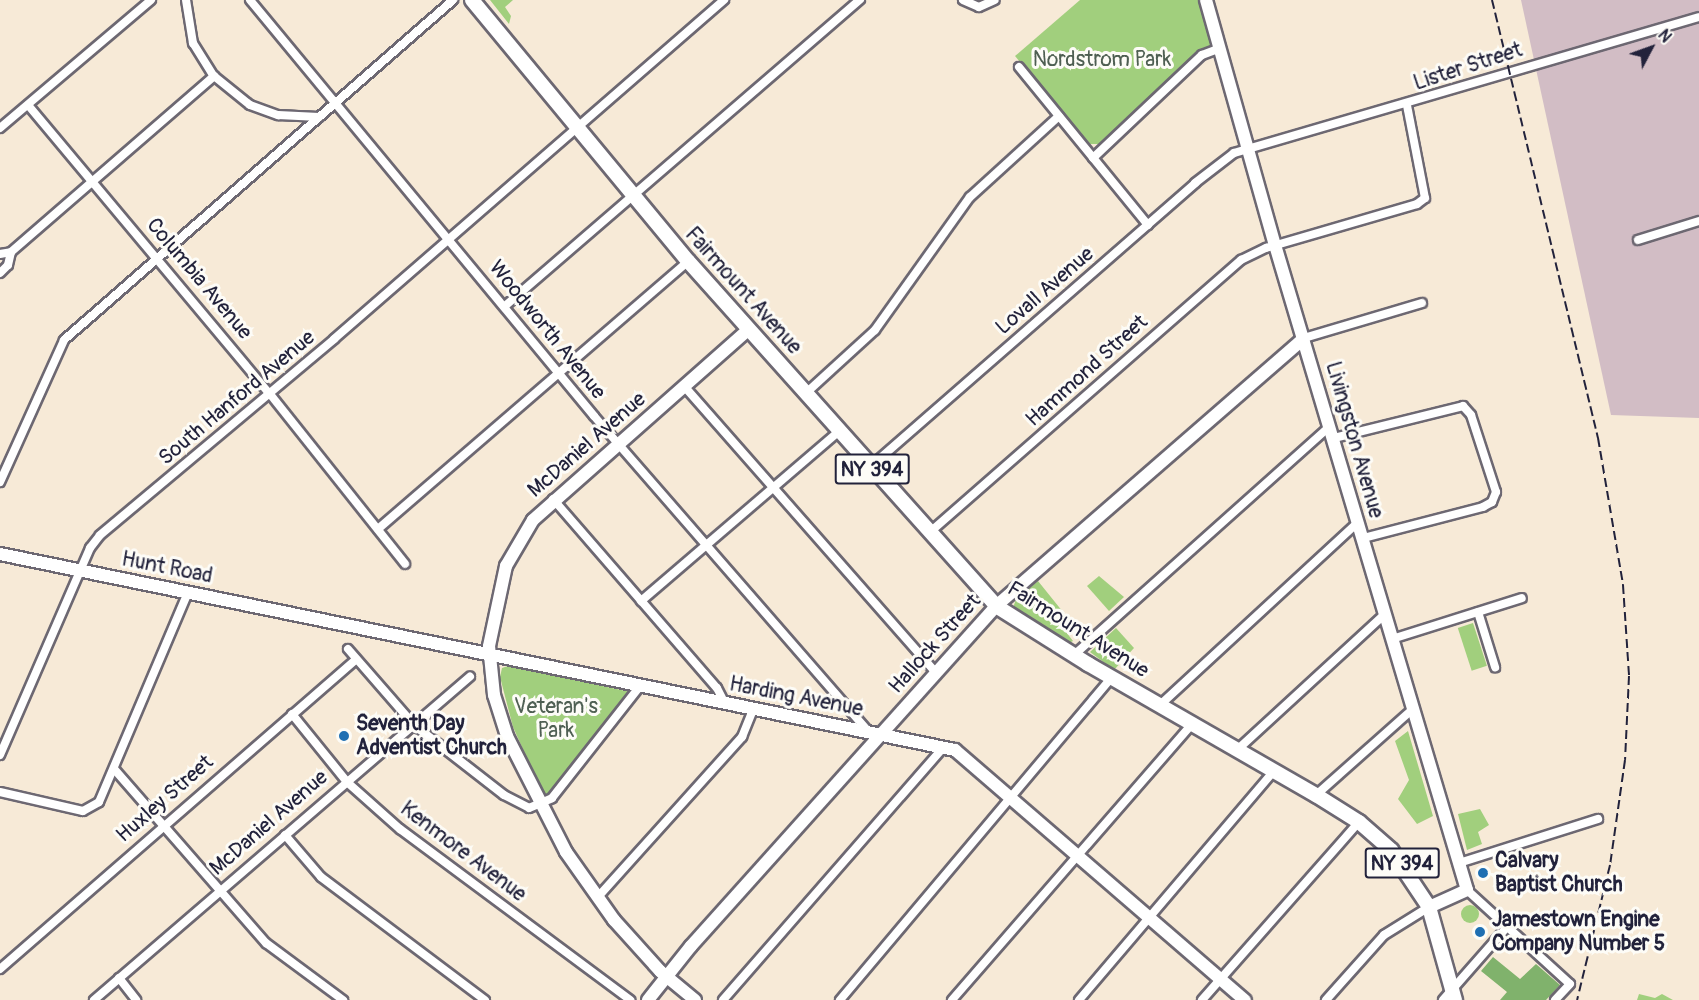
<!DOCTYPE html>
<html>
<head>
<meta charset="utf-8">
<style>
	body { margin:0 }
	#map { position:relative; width:1699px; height:1000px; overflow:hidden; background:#f7ead7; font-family:Pangolin,sans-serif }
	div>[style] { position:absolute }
	.industrial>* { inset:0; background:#d2bdc5 }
	.green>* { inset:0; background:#a1cf7d; transform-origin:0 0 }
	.round { border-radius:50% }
	.forest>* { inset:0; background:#80b26c }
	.roads { filter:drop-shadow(2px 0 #6d6872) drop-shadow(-2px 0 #6d6872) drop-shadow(0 2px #6d6872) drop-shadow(0 -2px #6d6872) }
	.street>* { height:8px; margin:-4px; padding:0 4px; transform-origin:4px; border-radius:4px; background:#fff }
	.secondary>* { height:12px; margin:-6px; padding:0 6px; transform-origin:6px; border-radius:6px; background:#fff }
	.primary>* { height:14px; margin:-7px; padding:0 7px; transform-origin:7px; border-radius:7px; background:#fff }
	.rail>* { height:2px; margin-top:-1px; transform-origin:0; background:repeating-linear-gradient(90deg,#22223b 0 9px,transparent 0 13.5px) }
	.dots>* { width:16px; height:16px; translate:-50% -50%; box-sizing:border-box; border:3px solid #fdfcf7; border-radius:50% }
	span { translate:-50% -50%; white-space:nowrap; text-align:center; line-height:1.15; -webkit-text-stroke:6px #fdfcf7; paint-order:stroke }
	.shield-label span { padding:2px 4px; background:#fdfcf7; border:2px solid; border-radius:4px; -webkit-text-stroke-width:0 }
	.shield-label { font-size:20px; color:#22223b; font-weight:700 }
	.park-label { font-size:21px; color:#4e5f52 }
	.street-label { font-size:21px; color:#22223b }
	.poi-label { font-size:21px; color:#22223b; font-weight:700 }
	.left { translate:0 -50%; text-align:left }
	.north { position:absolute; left:1621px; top:18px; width:60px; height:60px; -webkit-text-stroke:4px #fdfcf7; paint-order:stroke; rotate:49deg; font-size:16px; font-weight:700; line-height:24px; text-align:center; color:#22223b }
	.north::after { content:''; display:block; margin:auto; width:21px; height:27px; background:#22223b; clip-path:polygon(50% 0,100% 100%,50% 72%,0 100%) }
</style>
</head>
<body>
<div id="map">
	<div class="industrial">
		<div style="clip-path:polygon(1521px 0,1699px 0,1699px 418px,1611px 415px)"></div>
	</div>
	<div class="green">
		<div style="clip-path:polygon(490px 0,513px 0,505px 7px,511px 16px,509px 24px)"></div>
		<div style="clip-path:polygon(1080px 0,1203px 0,1213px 46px,1099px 144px,1090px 144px,1015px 56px)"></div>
		<div style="clip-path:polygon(1099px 576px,1124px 597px,1109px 611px,1087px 586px)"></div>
		<div style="clip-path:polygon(1038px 581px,1063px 612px,1056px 619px,1073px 641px,1069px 643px,1013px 608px,1016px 599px)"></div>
		<div style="left:1473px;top:623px;width:45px;height:16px;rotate:72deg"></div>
		<div style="clip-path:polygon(1116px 628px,1134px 648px,1114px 670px,1090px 652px)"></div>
		<div style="clip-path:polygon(508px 666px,631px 692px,548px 795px,542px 792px,513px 727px,500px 677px,502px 668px)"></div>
		<div style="clip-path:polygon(1408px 731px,1433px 816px,1417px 824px,1398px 799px,1409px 780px,1395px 741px)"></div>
		<div style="clip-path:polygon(1480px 809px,1489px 825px,1478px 832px,1482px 844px,1467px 850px,1458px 814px)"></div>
		<div class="round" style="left:1461px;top:905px;width:18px;height:18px"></div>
		<div style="clip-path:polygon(1639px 994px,1655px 998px,1662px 994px,1673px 1000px,1637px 1000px)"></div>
	</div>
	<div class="forest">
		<div style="clip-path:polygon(1493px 957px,1520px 979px,1536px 964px,1560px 985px,1546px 1000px,1500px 1000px,1507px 992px,1481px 971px)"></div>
	</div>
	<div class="roads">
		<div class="street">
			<div style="left:186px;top:0;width:44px;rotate:80.8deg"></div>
			<div style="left:193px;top:43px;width:39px;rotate:58deg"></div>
			<div style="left:214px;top:76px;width:46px;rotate:38.9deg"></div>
			<div style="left:250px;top:105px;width:30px;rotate:20deg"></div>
			<div style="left:278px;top:115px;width:41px;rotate:2.8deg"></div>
			<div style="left:250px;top:0;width:540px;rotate:50.41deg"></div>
			<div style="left:594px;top:416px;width:419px;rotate:49deg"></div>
			<div style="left:963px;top:0;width:17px;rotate:24deg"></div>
			<div style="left:979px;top:7px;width:17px;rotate:-24deg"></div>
			<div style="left:1019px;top:67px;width:204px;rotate:50.8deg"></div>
			<div style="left:28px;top:105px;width:377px;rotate:50.1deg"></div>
			<div style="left:270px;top:394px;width:217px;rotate:51.5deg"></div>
			<div style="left:0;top:128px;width:198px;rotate:-40.3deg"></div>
			<div style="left:1093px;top:158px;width:150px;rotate:-43.4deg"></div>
			<div style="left:1202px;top:55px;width:17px;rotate:-21deg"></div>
			<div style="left:1638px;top:240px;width:64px;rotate:-17.3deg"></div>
			<div style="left:0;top:254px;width:11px;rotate:-10deg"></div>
			<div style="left:11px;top:252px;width:269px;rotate:-40.9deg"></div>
			<div style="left:0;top:273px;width:11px;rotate:-45deg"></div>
			<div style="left:8px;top:265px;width:13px;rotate:-77deg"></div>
			<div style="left:505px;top:306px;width:469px;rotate:-40.8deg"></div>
			<div style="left:1304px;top:338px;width:123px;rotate:-16.5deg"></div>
			<div style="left:684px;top:386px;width:381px;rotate:48.7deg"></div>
			<div style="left:806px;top:393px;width:93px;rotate:-42.4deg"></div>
			<div style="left:875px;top:330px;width:163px;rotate:-54.5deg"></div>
			<div style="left:970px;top:197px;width:120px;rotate:-42.3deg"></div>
			<div style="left:1334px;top:438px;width:133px;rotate:-13.9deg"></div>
			<div style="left:1463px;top:406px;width:12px;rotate:48deg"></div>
			<div style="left:1471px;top:415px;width:81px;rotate:72deg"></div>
			<div style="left:1496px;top:492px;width:11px;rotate:112deg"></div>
			<div style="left:1492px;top:502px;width:10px;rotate:151deg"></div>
			<div style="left:1483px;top:507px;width:124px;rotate:165.5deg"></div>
			<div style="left:870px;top:467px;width:432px;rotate:-41.1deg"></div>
			<div style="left:1195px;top:183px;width:49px;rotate:-37.6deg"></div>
			<div style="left:1234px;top:153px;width:484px;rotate:-16.3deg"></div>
			<div style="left:0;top:482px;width:156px;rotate:-65.7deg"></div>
			<div style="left:64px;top:340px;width:517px;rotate:-41.15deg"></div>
			<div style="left:553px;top:499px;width:250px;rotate:49.1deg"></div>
			<div style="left:717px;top:688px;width:16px;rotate:63deg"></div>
			<div style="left:378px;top:529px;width:410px;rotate:-40.8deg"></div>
			<div style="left:929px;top:533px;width:415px;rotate:-41.2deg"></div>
			<div style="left:1241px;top:260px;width:28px;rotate:-26deg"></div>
			<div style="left:1266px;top:248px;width:157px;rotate:-16.2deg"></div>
			<div style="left:1417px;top:204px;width:10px;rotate:-37deg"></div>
			<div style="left:1425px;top:198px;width:95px;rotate:-101deg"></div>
			<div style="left:641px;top:601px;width:261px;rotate:-40.6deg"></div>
			<div style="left:1478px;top:612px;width:58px;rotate:72.8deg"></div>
			<div style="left:1392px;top:639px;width:136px;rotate:-17.5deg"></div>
			<div style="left:348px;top:649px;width:101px;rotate:49deg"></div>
			<div style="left:414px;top:725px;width:114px;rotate:37.9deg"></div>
			<div style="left:504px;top:795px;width:28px;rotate:27deg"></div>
			<div style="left:529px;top:808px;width:25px;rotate:-23deg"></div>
			<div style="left:552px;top:798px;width:144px;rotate:-51.8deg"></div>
			<div style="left:1074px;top:655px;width:343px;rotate:-41.8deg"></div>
			<div style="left:1160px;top:705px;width:270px;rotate:-42.7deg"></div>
			<div style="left:292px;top:714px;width:87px;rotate:51deg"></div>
			<div style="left:347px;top:782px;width:71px;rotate:41.6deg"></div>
			<div style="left:400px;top:829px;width:287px;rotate:36.6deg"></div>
			<div style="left:1237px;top:750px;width:201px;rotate:-42.6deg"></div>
			<div style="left:0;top:755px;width:226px;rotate:-66.5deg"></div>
			<div style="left:90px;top:548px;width:16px;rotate:-52deg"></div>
			<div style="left:100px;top:535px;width:305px;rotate:-39.9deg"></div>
			<div style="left:334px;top:339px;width:517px;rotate:-41deg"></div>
			<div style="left:115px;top:770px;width:230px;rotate:48.9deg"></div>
			<div style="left:266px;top:943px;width:96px;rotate:36.5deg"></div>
			<div style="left:0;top:792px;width:85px;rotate:12.9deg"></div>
			<div style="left:83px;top:811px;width:18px;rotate:-29deg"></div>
			<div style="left:99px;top:802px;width:228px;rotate:-67deg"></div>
			<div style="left:1316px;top:795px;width:131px;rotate:-41.6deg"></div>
			<div style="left:285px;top:835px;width:55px;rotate:49.4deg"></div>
			<div style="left:321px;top:877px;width:205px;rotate:36.9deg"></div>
			<div style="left:1459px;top:863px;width:146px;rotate:-17.6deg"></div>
			<div style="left:1467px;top:890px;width:139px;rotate:42.4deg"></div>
			<div style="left:1570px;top:984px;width:22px;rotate:133deg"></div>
			<div style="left:597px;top:898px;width:217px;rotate:-48deg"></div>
			<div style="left:742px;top:737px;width:31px;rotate:-68deg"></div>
			<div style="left:0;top:969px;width:472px;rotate:-41deg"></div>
			<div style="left:119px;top:978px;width:28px;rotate:52deg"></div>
			<div style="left:94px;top:1000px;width:496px;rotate:-40.7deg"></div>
			<div style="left:723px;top:1000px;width:336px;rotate:-48.9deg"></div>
			<div style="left:840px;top:1000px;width:421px;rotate:-49.9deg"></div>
			<div style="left:952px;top:1000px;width:366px;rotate:-49deg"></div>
			<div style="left:1079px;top:1000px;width:301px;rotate:-49.6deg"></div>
			<div style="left:1202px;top:1000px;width:237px;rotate:-48.6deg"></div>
			<div style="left:1326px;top:1000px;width:87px;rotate:-48.3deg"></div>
			<div style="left:1384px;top:935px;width:53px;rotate:-31.9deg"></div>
			<div style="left:1443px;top:1000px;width:97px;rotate:-48.8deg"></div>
		</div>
		<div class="secondary">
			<div style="left:1206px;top:0;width:255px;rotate:74.3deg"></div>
			<div style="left:1275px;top:245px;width:673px;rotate:73.42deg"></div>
			<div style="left:1467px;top:890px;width:42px;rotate:155.9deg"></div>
			<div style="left:0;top:554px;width:975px;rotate:11.6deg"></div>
			<div style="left:955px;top:750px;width:383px;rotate:40.8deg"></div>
			<div style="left:648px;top:1000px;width:69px;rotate:-51.5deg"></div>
			<div style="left:691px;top:946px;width:457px;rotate:-48.1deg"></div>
			<div style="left:996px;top:606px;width:408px;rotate:-41deg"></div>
			<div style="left:695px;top:1000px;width:45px;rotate:-140.4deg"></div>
			<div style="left:660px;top:971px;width:69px;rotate:-132deg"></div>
			<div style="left:614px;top:920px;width:83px;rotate:-125.2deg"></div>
			<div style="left:566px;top:852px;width:130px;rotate:-117deg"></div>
			<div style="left:507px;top:736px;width:43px;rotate:-107.6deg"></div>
			<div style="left:494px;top:695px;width:49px;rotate:-95.8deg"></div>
			<div style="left:489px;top:646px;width:82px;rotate:-78deg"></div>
			<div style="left:506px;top:566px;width:53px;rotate:-59.6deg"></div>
			<div style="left:533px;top:520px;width:288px;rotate:-41.5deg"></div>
		</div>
		<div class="primary">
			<div style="left:472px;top:0;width:339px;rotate:50.4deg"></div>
			<div style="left:688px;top:261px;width:462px;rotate:48.2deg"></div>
			<div style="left:996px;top:606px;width:109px;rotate:32.2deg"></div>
			<div style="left:1088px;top:664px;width:263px;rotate:29.9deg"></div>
			<div style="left:1316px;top:795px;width:51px;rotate:32.1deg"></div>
			<div style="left:1359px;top:822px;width:43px;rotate:41.2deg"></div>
			<div style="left:1391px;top:850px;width:69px;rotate:56.3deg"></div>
			<div style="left:1429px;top:907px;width:97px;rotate:74.4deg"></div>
		</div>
	</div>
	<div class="rail">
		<div style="left:1492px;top:0;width:451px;rotate:76.4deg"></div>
		<div style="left:1598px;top:438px;width:149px;rotate:80.3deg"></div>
		<div style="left:1623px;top:585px;width:91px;rotate:86.2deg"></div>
		<div style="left:1629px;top:676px;width:84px;rotate:92.7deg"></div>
		<div style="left:1625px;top:760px;width:106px;rotate:98.1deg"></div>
		<div style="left:1610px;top:865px;width:139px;rotate:103.7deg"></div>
	</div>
	<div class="dots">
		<div style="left:344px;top:736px;background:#1f6fb2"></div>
		<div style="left:1483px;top:873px;background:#1f6fb2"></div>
		<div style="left:1480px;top:932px;background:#1f6fb2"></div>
	</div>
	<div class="shield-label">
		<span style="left:872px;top:469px">NY 394</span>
		<span style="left:1402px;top:863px">NY 394</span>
	</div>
	<div class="park-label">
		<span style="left:1102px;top:60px">Nordstrom Park</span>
		<span style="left:556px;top:719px">Veteran's<br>Park</span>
	</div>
	<div class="street-label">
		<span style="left:1468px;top:67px;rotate:-18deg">Lister Street</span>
		<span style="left:199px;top:279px;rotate:50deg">Columbia Avenue</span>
		<span style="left:743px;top:291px;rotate:48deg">Fairmount Avenue</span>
		<span style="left:1045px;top:291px;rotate:-41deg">Lovall Avenue</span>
		<span style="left:547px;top:330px;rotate:51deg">Woodworth Avenue</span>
		<span style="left:1087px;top:371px;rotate:-42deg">Hammond Street</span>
		<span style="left:237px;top:398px;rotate:-40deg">South Hanford Avenue</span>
		<span style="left:1354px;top:440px;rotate:74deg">Livingston Avenue</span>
		<span style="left:587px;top:445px;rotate:-41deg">McDaniel Avenue</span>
		<span style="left:167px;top:568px;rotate:11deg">Hunt Road</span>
		<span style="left:1078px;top:630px;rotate:32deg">Fairmount Avenue</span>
		<span style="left:935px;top:644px;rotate:-48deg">Hallock Street</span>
		<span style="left:796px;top:697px;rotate:11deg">Harding Avenue</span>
		<span style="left:165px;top:799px;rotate:-41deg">Huxley Street</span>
		<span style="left:269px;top:823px;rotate:-41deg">McDaniel Avenue</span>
		<span style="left:463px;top:852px;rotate:37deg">Kenmore Avenue</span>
	</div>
	<div class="poi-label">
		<span class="left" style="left:356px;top:736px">Seventh Day<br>Adventist Church</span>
		<span class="left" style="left:1495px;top:873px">Calvary<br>Baptist Church</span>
		<span class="left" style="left:1492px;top:932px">Jamestown Engine<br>Company Number 5</span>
	</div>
	<div class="north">N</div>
</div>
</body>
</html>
